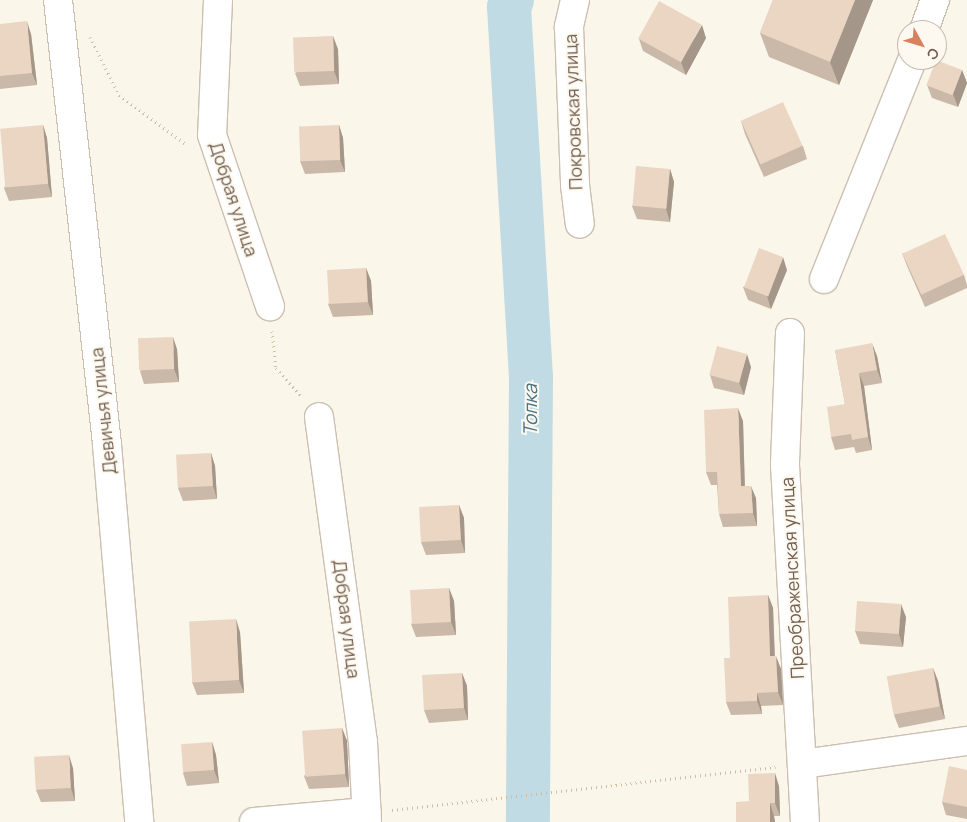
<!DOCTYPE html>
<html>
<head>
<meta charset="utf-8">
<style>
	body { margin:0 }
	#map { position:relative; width:967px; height:822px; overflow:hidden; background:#fbf6ea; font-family:Manrope,sans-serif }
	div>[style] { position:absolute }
	.river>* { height:44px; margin:-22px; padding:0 22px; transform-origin:22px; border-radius:22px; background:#c0dbe3 }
	.path>* { height:3px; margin-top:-1.5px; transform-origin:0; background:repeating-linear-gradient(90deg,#d2bca7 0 1px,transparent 0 5px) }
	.roads { filter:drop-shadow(1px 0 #ccbfb1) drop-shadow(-1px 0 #ccbfb1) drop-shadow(0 1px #ccbfb1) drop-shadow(0 -1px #ccbfb1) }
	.street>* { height:28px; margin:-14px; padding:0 14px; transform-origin:14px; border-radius:14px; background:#fff }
	.wall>* { inset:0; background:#cab8a8 }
	.shaded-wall>* { inset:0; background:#a49688 }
	.building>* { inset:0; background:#ebd6c3; transform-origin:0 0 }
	span { translate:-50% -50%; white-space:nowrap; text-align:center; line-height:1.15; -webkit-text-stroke:4px #fdf9f0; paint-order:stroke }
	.street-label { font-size:18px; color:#735f50 }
	.water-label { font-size:19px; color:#4c7584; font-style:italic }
	.north { position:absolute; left:897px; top:20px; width:50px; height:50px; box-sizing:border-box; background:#fdf9f0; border:1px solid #c6bbb0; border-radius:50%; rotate:129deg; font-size:14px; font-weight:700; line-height:20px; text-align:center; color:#735f50 }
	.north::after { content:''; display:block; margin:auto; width:18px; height:22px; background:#d7825d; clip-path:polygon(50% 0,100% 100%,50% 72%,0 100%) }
</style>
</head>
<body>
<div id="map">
	<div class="river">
		<div style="left:512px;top:0;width:8px;rotate:113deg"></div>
		<div style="left:509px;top:7px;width:371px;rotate:86.6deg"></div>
		<div style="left:531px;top:377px;width:445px;rotate:90.4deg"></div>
	</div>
	<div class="path">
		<div style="left:90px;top:37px;width:65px;rotate:63.4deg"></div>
		<div style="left:119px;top:95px;width:84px;rotate:36.3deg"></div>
		<div style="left:272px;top:331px;width:37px;rotate:84deg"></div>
		<div style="left:276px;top:368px;width:39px;rotate:48deg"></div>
		<div style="left:392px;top:810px;width:386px;rotate:-6.4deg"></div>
	</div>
	<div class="roads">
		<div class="street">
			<div style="left:58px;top:0;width:448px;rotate:83.7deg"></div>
			<div style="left:107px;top:445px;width:378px;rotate:85.1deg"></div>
			<div style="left:218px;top:0;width:135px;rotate:92.5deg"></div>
			<div style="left:212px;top:135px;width:181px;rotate:71.3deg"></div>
			<div style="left:575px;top:0;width:28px;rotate:103deg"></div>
			<div style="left:569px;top:27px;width:158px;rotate:87.8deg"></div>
			<div style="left:575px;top:185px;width:39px;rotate:83deg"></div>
			<div style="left:924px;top:30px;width:32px;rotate:-70deg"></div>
			<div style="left:824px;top:279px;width:236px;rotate:-68.1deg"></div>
			<div style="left:790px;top:333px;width:132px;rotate:92.2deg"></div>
			<div style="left:785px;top:465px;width:358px;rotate:86.8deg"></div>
			<div style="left:319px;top:417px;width:328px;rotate:82.3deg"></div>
			<div style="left:363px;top:742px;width:80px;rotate:87.1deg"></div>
			<div style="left:803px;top:764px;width:166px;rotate:-8deg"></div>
			<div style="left:254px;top:822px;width:113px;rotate:-5.1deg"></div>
		</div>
	</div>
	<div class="wall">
		<div style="clip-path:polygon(773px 0,873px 0,839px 85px,769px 57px,760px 33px)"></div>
		<div style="clip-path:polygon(0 24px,31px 34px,37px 85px,0 89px)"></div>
		<div style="clip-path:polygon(706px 38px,686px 75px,643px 51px,639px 39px)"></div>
		<div style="clip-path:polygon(338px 49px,339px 84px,300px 86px,295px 73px)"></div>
		<div style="clip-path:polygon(962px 70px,967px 83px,958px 107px,932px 98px,927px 85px)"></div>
		<div style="clip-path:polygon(741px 121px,803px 146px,807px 159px,764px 177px,745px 134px)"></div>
		<div style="clip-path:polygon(43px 125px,47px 138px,52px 197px,9px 201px,4px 188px)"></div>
		<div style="clip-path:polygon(339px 125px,343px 138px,345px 172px,305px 174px,300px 161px)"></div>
		<div style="clip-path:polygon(670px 169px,674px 182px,670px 222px,637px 219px,632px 206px)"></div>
		<div style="clip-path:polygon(902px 253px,964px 275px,967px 285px,967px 288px,925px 307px,907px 266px)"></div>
		<div style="clip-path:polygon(366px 268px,371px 281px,373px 315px,333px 317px,328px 304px)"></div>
		<div style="clip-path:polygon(787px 270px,771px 309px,748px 300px,743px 287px)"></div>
		<div style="clip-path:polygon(177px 349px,179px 382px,144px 384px,140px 371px)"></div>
		<div style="clip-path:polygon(835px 350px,877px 356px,882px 383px,864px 386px,872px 450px,856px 453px,854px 447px,835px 450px,831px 437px,845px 404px)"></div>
		<div style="clip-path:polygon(751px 367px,744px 395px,714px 388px,710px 375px)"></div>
		<div style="clip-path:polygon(743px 421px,745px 486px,756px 498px,757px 526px,723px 527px,719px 514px,717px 485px,711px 485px,706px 472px)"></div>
		<div style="clip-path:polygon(211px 453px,215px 466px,217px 499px,183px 501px,178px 488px)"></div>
		<div style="clip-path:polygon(459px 505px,464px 518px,465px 553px,426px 555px,421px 542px)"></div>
		<div style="clip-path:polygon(449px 588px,454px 601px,456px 635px,416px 637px,411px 624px)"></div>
		<div style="clip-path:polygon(768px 595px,773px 608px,775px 656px,781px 669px,783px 705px,761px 706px,762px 714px,731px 715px,726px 702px,730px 658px)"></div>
		<div style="clip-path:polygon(906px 617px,903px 647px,860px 644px,855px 631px)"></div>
		<div style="clip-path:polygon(240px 632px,244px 693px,197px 695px,192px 682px)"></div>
		<div style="clip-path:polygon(933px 668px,938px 681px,945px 719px,899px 728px,894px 715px)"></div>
		<div style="clip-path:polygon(462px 673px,467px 686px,468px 720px,429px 723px,424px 710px)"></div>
		<div style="clip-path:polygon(342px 728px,347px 741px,349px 787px,309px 789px,304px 776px)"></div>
		<div style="clip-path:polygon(212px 742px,216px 755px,219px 783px,187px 786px,183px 773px)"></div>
		<div style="clip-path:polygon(73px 768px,75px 801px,41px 802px,36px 790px)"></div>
		<div style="clip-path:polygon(967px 770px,967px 819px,946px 815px,942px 802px)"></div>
		<div style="clip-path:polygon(779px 786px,780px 816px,774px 816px,775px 822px,736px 822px,749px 801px)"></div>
	</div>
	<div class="shaded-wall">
		<div style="clip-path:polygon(855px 0,873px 0,839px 85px,830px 62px)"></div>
		<div style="clip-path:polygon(27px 21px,31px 34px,37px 85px,32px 73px)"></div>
		<div style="clip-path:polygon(702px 25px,706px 38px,686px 75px,681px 62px)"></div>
		<div style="clip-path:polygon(333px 36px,338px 49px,339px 84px,334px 71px)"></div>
		<div style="clip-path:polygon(962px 70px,967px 83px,958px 107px,953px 94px)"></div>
		<div style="clip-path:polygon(43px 125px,47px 138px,52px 197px,48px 184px)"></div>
		<div style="clip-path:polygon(339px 125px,343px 138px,345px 172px,340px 160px)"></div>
		<div style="clip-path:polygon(670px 169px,674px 182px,670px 222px,666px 209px)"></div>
		<div style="clip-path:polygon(783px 257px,787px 270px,771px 309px,767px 296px)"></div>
		<div style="clip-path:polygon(366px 268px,371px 281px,373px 315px,368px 302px)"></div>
		<div style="clip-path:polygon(173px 337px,177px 349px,179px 382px,174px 369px)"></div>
		<div style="clip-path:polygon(872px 343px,877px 356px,882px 383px,877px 370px)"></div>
		<div style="clip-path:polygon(747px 354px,751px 367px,744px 395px,739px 382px)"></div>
		<div style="clip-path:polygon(859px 373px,864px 386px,872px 450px,868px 437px)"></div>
		<div style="clip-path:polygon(738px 408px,743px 421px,745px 499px,741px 486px)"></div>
		<div style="clip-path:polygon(211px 453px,215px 466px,217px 499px,213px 486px)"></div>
		<div style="clip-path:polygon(751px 486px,756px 498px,757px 526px,753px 513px)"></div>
		<div style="clip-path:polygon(459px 505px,464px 518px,465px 553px,461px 540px)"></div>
		<div style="clip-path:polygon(449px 588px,454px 601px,456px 635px,451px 622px)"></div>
		<div style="clip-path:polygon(768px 595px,773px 608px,775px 669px,770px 656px)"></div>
		<div style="clip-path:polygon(901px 604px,906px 617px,903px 647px,899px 634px)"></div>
		<div style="clip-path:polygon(236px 619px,240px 632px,244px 693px,239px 680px)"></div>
		<div style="clip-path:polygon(776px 656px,781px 669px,783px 705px,778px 692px)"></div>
		<div style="clip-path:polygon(933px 668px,938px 681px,945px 719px,940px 706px)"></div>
		<div style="clip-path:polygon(462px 673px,467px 686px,468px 720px,464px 708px)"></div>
		<div style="clip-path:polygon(757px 693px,761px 706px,762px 714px,757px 701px)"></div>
		<div style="clip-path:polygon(342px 728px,347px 741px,349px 787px,345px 774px)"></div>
		<div style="clip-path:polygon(212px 742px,216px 755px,219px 783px,214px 770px)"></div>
		<div style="clip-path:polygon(69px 755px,73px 768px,75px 801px,71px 788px)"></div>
		<div style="clip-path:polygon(775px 773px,779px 786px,780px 816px,775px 803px)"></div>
		<div style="clip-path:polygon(770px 803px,774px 816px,775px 822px,770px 822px)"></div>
	</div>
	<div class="building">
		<div style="clip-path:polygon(773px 0,855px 0,830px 62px,760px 33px)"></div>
		<div style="left:659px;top:1px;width:49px;height:43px;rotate:29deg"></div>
		<div style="clip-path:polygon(27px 21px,32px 73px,0 76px,0 24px)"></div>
		<div style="left:333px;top:36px;width:35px;height:40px;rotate:88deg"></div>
		<div style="left:936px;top:60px;width:28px;height:27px;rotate:21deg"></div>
		<div style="left:783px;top:102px;width:48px;height:46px;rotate:66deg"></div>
		<div style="left:43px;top:125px;width:59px;height:43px;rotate:85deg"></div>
		<div style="left:339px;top:125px;width:35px;height:40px;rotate:88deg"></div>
		<div style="left:636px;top:166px;width:34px;height:40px;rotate:5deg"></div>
		<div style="left:945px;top:234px;width:45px;height:47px;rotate:65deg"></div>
		<div style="left:759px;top:248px;width:26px;height:42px;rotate:21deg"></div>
		<div style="left:366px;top:268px;width:34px;height:39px;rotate:87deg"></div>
		<div style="left:173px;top:337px;width:32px;height:35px;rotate:88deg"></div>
		<div style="clip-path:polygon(872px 343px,877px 370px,859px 373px,868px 437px,852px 440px,851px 434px,831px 437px,827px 407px,845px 404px,835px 350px)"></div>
		<div style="left:717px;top:346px;width:31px;height:30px;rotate:15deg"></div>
		<div style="clip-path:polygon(738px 408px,741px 486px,751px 486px,753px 513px,719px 514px,717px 472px,706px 472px,704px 410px)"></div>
		<div style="left:211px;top:453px;width:33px;height:35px;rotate:87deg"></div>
		<div style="left:459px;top:505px;width:35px;height:40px;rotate:87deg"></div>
		<div style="left:449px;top:588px;width:34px;height:39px;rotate:87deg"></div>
		<div style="clip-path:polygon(768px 595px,770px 656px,776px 656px,778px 692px,757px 693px,757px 701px,726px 702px,724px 658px,730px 658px,728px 597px)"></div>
		<div style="left:857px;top:601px;width:44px;height:30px;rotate:4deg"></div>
		<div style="left:236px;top:619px;width:61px;height:47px;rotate:87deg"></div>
		<div style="left:933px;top:668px;width:39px;height:47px;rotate:80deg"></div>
		<div style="left:462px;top:673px;width:35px;height:40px;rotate:87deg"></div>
		<div style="left:342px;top:728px;width:46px;height:40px;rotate:86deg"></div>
		<div style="left:212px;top:742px;width:28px;height:31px;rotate:86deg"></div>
		<div style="left:69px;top:755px;width:33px;height:35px;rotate:87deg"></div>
		<div style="clip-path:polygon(949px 766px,967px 770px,967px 807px,942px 802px)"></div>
		<div style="clip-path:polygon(775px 773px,775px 803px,770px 803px,770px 822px,736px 822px,736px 802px,749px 801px,748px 774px)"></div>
	</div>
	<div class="street-label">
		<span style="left:573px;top:112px;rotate:-92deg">Покровская улица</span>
		<span style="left:234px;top:199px;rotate:72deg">Добрая улица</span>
		<span style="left:103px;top:411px;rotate:-96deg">Девичья улица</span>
		<span style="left:792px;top:578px;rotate:-93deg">Преображенская улица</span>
		<span style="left:347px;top:619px;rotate:83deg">Добрая улица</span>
	</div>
	<div class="water-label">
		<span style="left:531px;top:410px;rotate:-90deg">Топка</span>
	</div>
	<div class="north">С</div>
</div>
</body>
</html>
